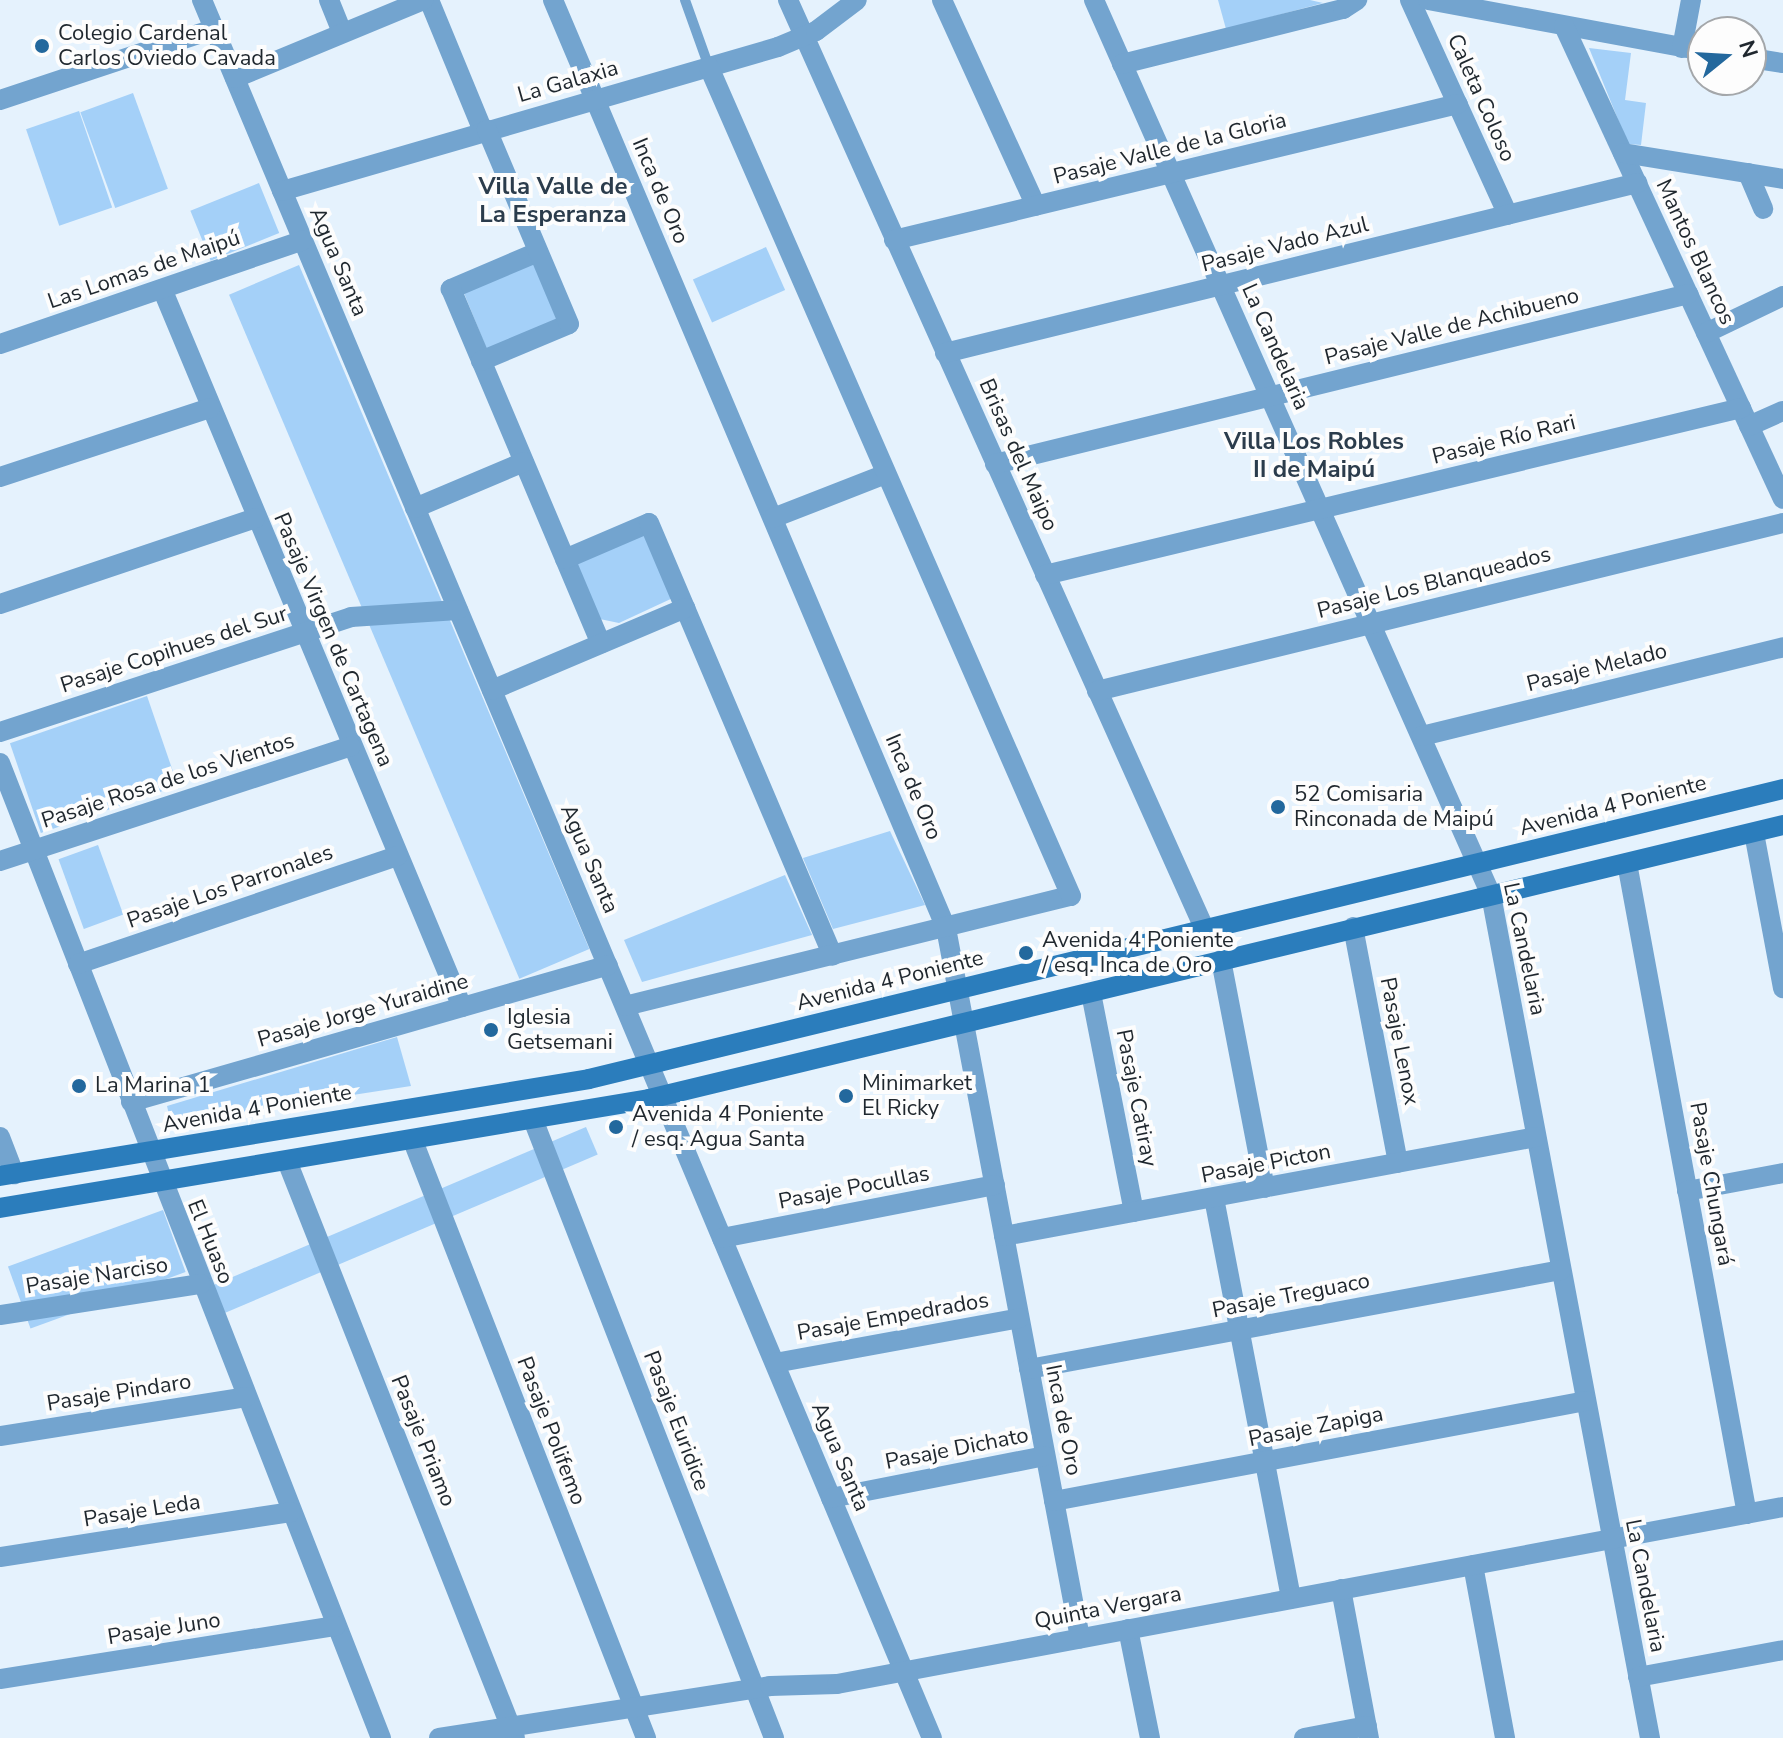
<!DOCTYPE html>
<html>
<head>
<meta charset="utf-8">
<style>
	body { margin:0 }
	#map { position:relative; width:1783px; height:1738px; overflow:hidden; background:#e5f2fd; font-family:"Nunito Sans",sans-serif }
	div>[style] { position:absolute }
	.green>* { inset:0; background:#a4d0f8; transform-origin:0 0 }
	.lane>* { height:10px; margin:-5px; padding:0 5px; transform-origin:5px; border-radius:5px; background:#73a4cf }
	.street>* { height:20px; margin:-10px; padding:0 10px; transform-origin:10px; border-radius:10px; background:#73a4cf }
	.secondary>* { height:20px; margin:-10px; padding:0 10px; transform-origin:10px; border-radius:10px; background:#2b7dbc }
	.dots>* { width:22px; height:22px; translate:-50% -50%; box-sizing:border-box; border:4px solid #fdfdfd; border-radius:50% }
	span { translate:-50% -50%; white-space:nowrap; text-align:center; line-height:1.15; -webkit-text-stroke:8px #fdfdfd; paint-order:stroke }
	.poi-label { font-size:22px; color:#1f272e }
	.left { translate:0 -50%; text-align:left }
	.street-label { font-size:22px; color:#1f272e }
	.neighbourhood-label { font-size:24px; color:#2b3c4c; font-weight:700 }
	.north { position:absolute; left:1687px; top:16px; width:80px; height:80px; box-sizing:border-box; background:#fdfdfd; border:2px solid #a4a7aa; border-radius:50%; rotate:72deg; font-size:22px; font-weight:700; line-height:32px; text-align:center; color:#1f272e }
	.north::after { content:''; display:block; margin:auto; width:28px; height:36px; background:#23689d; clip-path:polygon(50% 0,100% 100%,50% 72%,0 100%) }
</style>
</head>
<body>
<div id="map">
	<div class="green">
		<div style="clip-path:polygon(1218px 0,1310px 0,1323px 3px,1226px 29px)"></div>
		<div style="clip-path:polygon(1589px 48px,1631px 53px,1625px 100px,1646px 103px,1641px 145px,1628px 144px)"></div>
		<div style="left:133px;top:93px;width:102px;height:56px;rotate:70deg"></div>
		<div style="left:79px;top:111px;width:102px;height:56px;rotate:71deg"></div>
		<div style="left:259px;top:183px;width:54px;height:74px;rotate:68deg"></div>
		<div style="left:766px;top:247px;width:47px;height:80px;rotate:66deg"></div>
		<div style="left:533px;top:261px;width:64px;height:76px;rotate:68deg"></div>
		<div style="left:299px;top:265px;width:743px;height:76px;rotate:67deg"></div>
		<div style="clip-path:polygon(647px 532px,675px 597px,619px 623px,595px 618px,573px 565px)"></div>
		<div style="left:147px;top:696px;width:95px;height:145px;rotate:71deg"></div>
		<div style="clip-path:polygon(890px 831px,925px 905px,833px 929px,803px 858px)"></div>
		<div style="left:98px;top:845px;width:74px;height:42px;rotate:70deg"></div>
		<div style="clip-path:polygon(785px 875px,812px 935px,642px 982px,624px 940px)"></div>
		<div style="clip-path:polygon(397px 1037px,411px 1086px,171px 1123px,167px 1106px)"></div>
		<div style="left:586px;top:1127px;width:30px;height:411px;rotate:67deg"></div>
		<div style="left:163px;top:1210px;width:66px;height:165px;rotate:70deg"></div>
	</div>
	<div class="lane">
		<div style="left:685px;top:0;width:71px;rotate:70.3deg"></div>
	</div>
	<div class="street">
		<div style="left:202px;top:0;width:1885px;rotate:67.22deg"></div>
		<div style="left:329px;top:0;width:35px;rotate:68deg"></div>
		<div style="left:429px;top:0;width:142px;rotate:67.6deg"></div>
		<div style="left:553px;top:0;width:1008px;rotate:67.05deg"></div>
		<div style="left:946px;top:928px;width:723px;rotate:79.31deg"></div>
		<div style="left:788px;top:0;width:1019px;rotate:65.85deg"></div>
		<div style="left:942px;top:0;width:226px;rotate:65.5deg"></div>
		<div style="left:1094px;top:0;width:979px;rotate:66.08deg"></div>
		<div style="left:1491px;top:895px;width:858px;rotate:79.32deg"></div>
		<div style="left:1410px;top:0;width:236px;rotate:65.5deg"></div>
		<div style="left:1428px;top:0;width:280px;rotate:10.5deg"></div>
		<div style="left:1564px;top:26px;width:521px;rotate:65.16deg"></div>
		<div style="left:1682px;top:48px;width:49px;rotate:-79.4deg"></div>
		<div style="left:1751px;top:58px;width:32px;rotate:9deg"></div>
		<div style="left:1122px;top:64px;width:228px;rotate:-14deg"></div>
		<div style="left:1343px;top:9px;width:17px;rotate:-33deg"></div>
		<div style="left:235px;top:78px;width:204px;rotate:-22.5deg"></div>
		<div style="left:0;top:100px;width:225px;rotate:-18.4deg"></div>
		<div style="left:1623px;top:153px;width:162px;rotate:9.2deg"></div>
		<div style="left:1748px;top:173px;width:39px;rotate:67deg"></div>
		<div style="left:282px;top:191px;width:516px;rotate:-16.19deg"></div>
		<div style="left:778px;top:47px;width:41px;rotate:-22.8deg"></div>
		<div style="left:816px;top:31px;width:51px;rotate:-37.1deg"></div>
		<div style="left:894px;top:240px;width:580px;rotate:-13.56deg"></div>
		<div style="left:538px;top:252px;width:95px;rotate:157deg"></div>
		<div style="left:451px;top:289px;width:385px;rotate:67.1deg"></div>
		<div style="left:163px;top:291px;width:776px;rotate:67.33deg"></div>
		<div style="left:1706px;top:333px;width:85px;rotate:-25.7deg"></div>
		<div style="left:0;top:344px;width:320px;rotate:-18.9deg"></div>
		<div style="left:945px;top:353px;width:713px;rotate:-13.8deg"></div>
		<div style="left:481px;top:361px;width:95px;rotate:-22.8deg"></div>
		<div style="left:569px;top:324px;width:211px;rotate:-112.9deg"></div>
		<div style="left:1749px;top:426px;width:37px;rotate:-24deg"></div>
		<div style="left:995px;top:464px;width:714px;rotate:-13.78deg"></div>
		<div style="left:0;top:477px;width:221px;rotate:-18.2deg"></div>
		<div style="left:415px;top:508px;width:118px;rotate:-22.9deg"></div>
		<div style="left:773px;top:518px;width:121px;rotate:-21.3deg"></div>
		<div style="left:565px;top:559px;width:91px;rotate:-23.2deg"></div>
		<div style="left:649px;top:523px;width:470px;rotate:67deg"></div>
		<div style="left:1045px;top:575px;width:716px;rotate:-13.49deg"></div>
		<div style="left:0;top:604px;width:269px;rotate:-18.6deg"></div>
		<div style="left:492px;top:690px;width:210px;rotate:-23deg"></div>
		<div style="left:1097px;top:691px;width:706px;rotate:-13.76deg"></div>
		<div style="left:0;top:732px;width:369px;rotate:-18.1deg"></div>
		<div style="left:351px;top:617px;width:107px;rotate:-3.7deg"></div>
		<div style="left:1422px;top:736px;width:372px;rotate:-13.8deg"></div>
		<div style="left:0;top:763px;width:1047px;rotate:68.66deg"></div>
		<div style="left:1754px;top:833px;width:158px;rotate:79.4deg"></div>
		<div style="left:0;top:861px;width:369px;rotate:-18.1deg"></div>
		<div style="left:1627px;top:863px;width:662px;rotate:79.56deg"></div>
		<div style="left:1353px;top:927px;width:240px;rotate:79.2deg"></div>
		<div style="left:1221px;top:960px;width:232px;rotate:79.1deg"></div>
		<div style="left:78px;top:964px;width:337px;rotate:-18.7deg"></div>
		<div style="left:1091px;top:993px;width:223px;rotate:78.9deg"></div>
		<div style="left:625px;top:1006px;width:459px;rotate:-13.9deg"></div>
		<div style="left:1071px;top:896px;width:905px;rotate:-113.59deg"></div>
		<div style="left:131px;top:1102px;width:496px;rotate:-16deg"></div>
		<div style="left:534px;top:1122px;width:661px;rotate:68.71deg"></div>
		<div style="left:0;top:1137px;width:40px;rotate:69deg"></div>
		<div style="left:413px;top:1141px;width:641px;rotate:68.68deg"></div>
		<div style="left:287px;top:1161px;width:620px;rotate:68.44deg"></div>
		<div style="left:1687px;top:1191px;width:98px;rotate:-10.6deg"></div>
		<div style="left:1214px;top:1198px;width:408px;rotate:79.1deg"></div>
		<div style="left:1004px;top:1236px;width:541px;rotate:-10.54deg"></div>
		<div style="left:722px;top:1238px;width:278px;rotate:-11deg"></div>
		<div style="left:0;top:1315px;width:203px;rotate:-8.8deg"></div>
		<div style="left:775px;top:1363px;width:248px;rotate:-10.4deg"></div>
		<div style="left:1029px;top:1369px;width:541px;rotate:-10.54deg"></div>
		<div style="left:0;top:1436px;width:249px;rotate:-9deg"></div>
		<div style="left:831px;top:1498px;width:218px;rotate:-11.1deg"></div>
		<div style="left:1054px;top:1501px;width:541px;rotate:-10.65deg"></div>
		<div style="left:0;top:1557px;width:294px;rotate:-8.8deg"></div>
		<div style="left:1473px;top:1565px;width:176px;rotate:79.5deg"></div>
		<div style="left:1341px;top:1589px;width:152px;rotate:79.4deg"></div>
		<div style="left:1128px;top:1629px;width:111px;rotate:78.6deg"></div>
		<div style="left:1638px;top:1677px;width:147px;rotate:-10.5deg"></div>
		<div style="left:0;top:1679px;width:340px;rotate:-9deg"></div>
		<div style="left:439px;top:1738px;width:335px;rotate:-8.9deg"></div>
		<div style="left:770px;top:1686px;width:67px;rotate:-1.7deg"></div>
		<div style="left:837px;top:1684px;width:962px;rotate:-10.6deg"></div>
		<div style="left:1304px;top:1738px;width:64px;rotate:-10.8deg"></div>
	</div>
	<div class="secondary">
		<div style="left:0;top:1176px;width:597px;rotate:-9.35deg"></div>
		<div style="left:589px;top:1079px;width:1229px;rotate:-13.65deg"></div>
		<div style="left:0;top:1208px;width:658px;rotate:-9.53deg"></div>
		<div style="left:649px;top:1099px;width:1167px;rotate:-13.58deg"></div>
	</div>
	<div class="dots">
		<div style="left:42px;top:46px;background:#23689d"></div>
		<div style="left:1278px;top:807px;background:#23689d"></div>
		<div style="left:1026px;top:953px;background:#23689d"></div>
		<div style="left:491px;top:1030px;background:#23689d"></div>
		<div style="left:79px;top:1086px;background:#23689d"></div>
		<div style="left:846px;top:1096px;background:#23689d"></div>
		<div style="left:616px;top:1127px;background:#23689d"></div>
	</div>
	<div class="poi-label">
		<span class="left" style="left:58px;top:46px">Colegio Cardenal<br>Carlos Oviedo Cavada</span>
		<span class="left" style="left:1294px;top:807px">52 Comisaria<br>Rinconada de Maipú</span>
		<span class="left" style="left:1042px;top:953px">Avenida 4 Poniente<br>/ esq. Inca de Oro</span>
		<span class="left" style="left:507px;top:1030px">Iglesia<br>Getsemani</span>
		<span class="left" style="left:862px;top:1096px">Minimarket<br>El Ricky</span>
		<span class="left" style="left:95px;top:1086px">La Marina 1</span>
		<span class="left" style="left:632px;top:1127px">Avenida 4 Poniente<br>/ esq. Agua Santa</span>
	</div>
	<div class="street-label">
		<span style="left:568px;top:82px;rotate:-16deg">La Galaxia</span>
		<span style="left:1481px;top:98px;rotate:66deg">Caleta Coloso</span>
		<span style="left:1170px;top:149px;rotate:-14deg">Pasaje Valle de la Gloria</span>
		<span style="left:660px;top:191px;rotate:67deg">Inca de Oro</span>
		<span style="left:1285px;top:245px;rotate:-14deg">Pasaje Vado Azul</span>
		<span style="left:1695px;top:252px;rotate:65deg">Mantos Blancos</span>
		<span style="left:338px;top:262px;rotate:67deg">Agua Santa</span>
		<span style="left:144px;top:270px;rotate:-19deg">Las Lomas de Maipú</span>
		<span style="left:1452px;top:327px;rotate:-14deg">Pasaje Valle de Achibueno</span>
		<span style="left:1275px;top:347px;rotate:66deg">La Candelaria</span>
		<span style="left:1504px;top:440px;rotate:-14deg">Pasaje Río Rari</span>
		<span style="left:1018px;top:455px;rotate:66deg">Brisas del Maipo</span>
		<span style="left:1434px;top:583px;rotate:-14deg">Pasaje Los Blanqueados</span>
		<span style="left:333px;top:640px;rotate:67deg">Pasaje Virgen de Cartagena</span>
		<span style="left:174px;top:650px;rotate:-18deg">Pasaje Copihues del Sur</span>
		<span style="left:1597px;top:668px;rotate:-14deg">Pasaje Melado</span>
		<span style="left:168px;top:781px;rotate:-18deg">Pasaje Rosa de los Vientos</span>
		<span style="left:913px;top:787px;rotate:67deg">Inca de Oro</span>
		<span style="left:1613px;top:806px;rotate:-14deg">Avenida 4 Poniente</span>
		<span style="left:589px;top:859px;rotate:67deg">Agua Santa</span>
		<span style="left:230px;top:887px;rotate:-19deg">Pasaje Los Parronales</span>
		<span style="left:1524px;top:949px;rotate:78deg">La Candelaria</span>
		<span style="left:890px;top:981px;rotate:-14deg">Avenida 4 Poniente</span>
		<span style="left:363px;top:1011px;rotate:-16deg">Pasaje Jorge Yuraidine</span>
		<span style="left:1399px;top:1041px;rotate:79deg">Pasaje Lenox</span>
		<span style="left:1136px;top:1098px;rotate:79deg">Pasaje Catiray</span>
		<span style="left:257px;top:1109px;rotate:-10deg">Avenida 4 Poniente</span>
		<span style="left:1266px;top:1164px;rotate:-11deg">Pasaje Picton</span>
		<span style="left:1711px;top:1184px;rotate:80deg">Pasaje Chungará</span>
		<span style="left:854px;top:1188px;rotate:-11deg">Pasaje Pocullas</span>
		<span style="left:210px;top:1242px;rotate:68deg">El Huaso</span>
		<span style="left:97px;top:1276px;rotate:-9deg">Pasaje Narciso</span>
		<span style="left:1291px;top:1296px;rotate:-11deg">Pasaje Treguaco</span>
		<span style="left:893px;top:1317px;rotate:-10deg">Pasaje Empedrados</span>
		<span style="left:119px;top:1393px;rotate:-9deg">Pasaje Pindaro</span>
		<span style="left:1063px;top:1420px;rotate:79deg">Inca de Oro</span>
		<span style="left:676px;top:1421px;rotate:69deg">Pasaje Euridice</span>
		<span style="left:1316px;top:1427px;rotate:-11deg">Pasaje Zapiga</span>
		<span style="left:551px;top:1431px;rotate:69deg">Pasaje Polifemo</span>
		<span style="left:423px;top:1441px;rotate:68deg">Pasaje Priamo</span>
		<span style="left:957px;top:1449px;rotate:-11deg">Pasaje Dichato</span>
		<span style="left:840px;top:1457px;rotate:67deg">Agua Santa</span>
		<span style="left:142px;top:1511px;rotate:-9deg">Pasaje Leda</span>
		<span style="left:1645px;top:1586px;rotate:79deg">La Candelaria</span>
		<span style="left:1108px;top:1608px;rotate:-11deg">Quinta Vergara</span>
		<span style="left:164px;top:1629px;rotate:-9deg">Pasaje Juno</span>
	</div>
	<div class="neighbourhood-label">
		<span style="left:553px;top:201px">Villa Valle de<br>La Esperanza</span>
		<span style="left:1314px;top:456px">Villa Los Robles<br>II de Maipú</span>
	</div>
	<div class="north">N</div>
</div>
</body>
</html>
